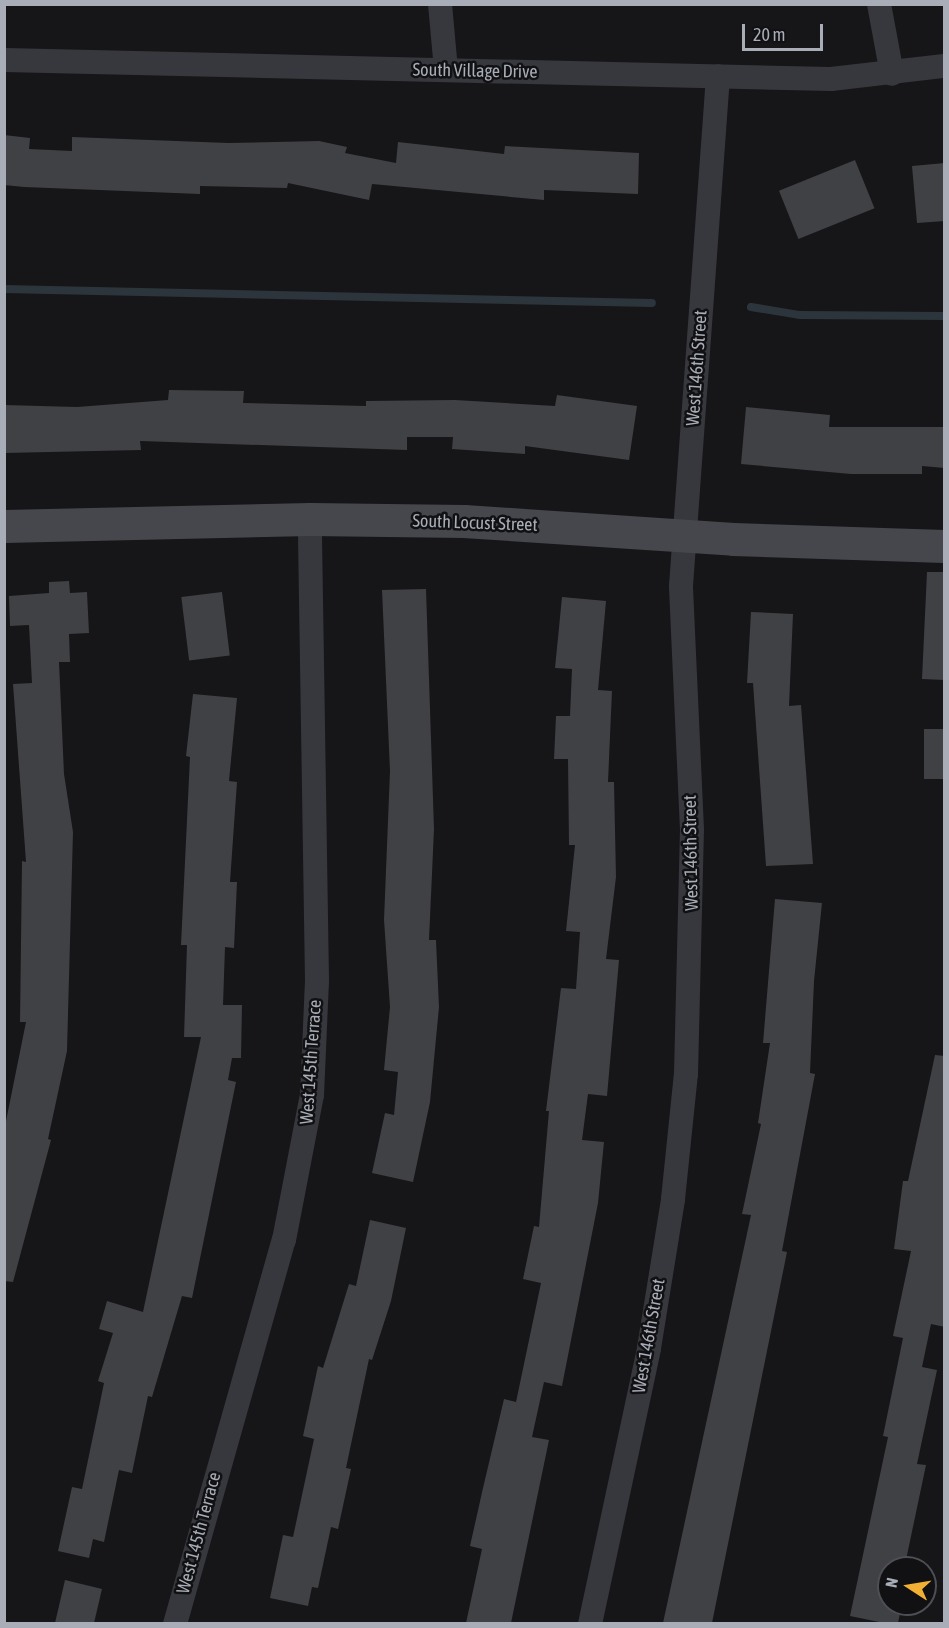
<!DOCTYPE html>
<html>
<head>
<meta charset="utf-8">
<style>
	body { margin:0 }
	#map { position:relative; width:949px; height:1628px; overflow:hidden; background:#161618; font-family:"Asap Condensed",sans-serif }
	div>[style] { position:absolute }
	.stream>* { height:8px; margin:-4px; padding:0 4px; transform-origin:4px; border-radius:4px; background:#2c353c }
	.building>* { inset:0; background:#404145; transform-origin:0 0 }
	.street>* { height:24px; margin:-12px; padding:0 12px; transform-origin:12px; border-radius:12px; background:#37383d }
	.secondary>* { height:33px; margin:-16.5px; padding:0 16.5px; transform-origin:16.5px; border-radius:16.5px; background:#45474d }
	span { translate:-50% -50%; white-space:nowrap; text-align:center; line-height:1.15; -webkit-text-stroke:5px #111113; paint-order:stroke }
	.street-label { font-size:18px; color:#a8adb8 }
	.frame { position:absolute; inset:0; border:6px solid #a8adb8; pointer-events:none }
	.north { position:absolute; left:877px; top:1556px; width:60px; height:60px; box-sizing:border-box; background:#111113; border:2px solid #4d4f55; border-radius:50%; rotate:282deg; font-size:16px; font-weight:700; line-height:24px; text-align:center; color:#a8adb8 }
	.north::after { content:''; display:block; margin:auto; width:21px; height:27px; background:#f2b134; clip-path:polygon(50% 0,100% 100%,50% 72%,0 100%) }
	.scale { position:absolute; left:742px; top:24px; width:81px; height:27px; box-sizing:border-box; border:3px solid #a8adb8; border-top:0; padding-left:8px; font-size:18px; line-height:21px; white-space:nowrap; color:#a8adb8; -webkit-text-stroke:4px #111113; paint-order:stroke }
</style>
</head>
<body>
<div id="map">
	<div class="stream">
		<div style="left:4px;top:289px;width:648px;rotate:1.24deg"></div>
		<div style="left:751px;top:307px;width:50px;rotate:9.3deg"></div>
		<div style="left:800px;top:315px;width:144px;rotate:0.4deg"></div>
	</div>
	<div class="building">
		<div style="clip-path:polygon(4px 135px,30px 138px,29px 149px,72px 151px,72px 137px,228px 143px,319px 141px,347px 147px,345px 153px,396px 163px,398px 142px,504px 154px,505px 146px,639px 153px,638px 194px,544px 190px,544px 200px,372px 184px,369px 200px,288px 183px,287px 188px,200px 186px,200px 194px,24px 187px,4px 185px)"></div>
		<div style="left:855px;top:160px;width:52px;height:82px;rotate:68deg"></div>
		<div style="clip-path:polygon(945px 163px,945px 221px,917px 223px,912px 166px)"></div>
		<div style="clip-path:polygon(169px 390px,244px 391px,243px 403px,366px 406px,366px 401px,455px 400px,555px 406px,557px 395px,637px 406px,629px 460px,525px 446px,525px 454px,452px 449px,453px 437px,407px 437px,407px 450px,140px 441px,141px 450px,4px 453px,4px 405px,77px 407px,168px 400px)"></div>
		<div style="clip-path:polygon(746px 407px,830px 415px,829px 427px,945px 427px,945px 468px,922px 466px,922px 474px,851px 474px,741px 464px)"></div>
		<div style="clip-path:polygon(927px 572px,945px 572px,945px 680px,922px 679px)"></div>
		<div style="clip-path:polygon(69px 581px,70px 593px,87px 592px,89px 633px,69px 634px,70px 662px,59px 662px,64px 774px,73px 832px,67px 1051px,48px 1139px,51px 1140px,13px 1282px,4px 1281px,4px 1131px,26px 1022px,20px 1022px,22px 861px,26px 862px,13px 684px,32px 683px,29px 625px,10px 626px,9px 596px,49px 593px,49px 582px)"></div>
		<div style="clip-path:polygon(426px 589px,434px 829px,429px 940px,436px 940px,439px 1007px,430px 1102px,413px 1182px,372px 1173px,385px 1113px,394px 1115px,398px 1072px,384px 1070px,390px 1007px,384px 920px,390px 771px,382px 590px)"></div>
		<div style="left:222px;top:592px;width:64px;height:41px;rotate:83deg"></div>
		<div style="clip-path:polygon(562px 597px,606px 601px,598px 690px,612px 691px,608px 782px,614px 782px,616px 877px,606px 959px,619px 960px,607px 1096px,588px 1094px,582px 1140px,604px 1142px,598px 1203px,562px 1386px,544px 1382px,532px 1437px,549px 1440px,511px 1623px,466px 1623px,482px 1549px,470px 1546px,483px 1488px,504px 1399px,516px 1402px,541px 1283px,523px 1279px,534px 1226px,539px 1227px,549px 1111px,546px 1111px,561px 988px,576px 989px,580px 932px,566px 931px,575px 845px,569px 845px,568px 759px,554px 759px,556px 716px,570px 716px,572px 669px,555px 668px)"></div>
		<div style="clip-path:polygon(751px 612px,793px 614px,789px 706px,801px 705px,813px 864px,766px 866px,753px 683px,747px 683px)"></div>
		<div style="clip-path:polygon(193px 694px,237px 698px,229px 781px,237px 782px,230px 882px,237px 882px,234px 948px,225px 947px,223px 1005px,242px 1005px,241px 1058px,232px 1058px,228px 1080px,236px 1082px,192px 1298px,182px 1296px,152px 1397px,148px 1396px,132px 1473px,119px 1470px,104px 1542px,93px 1539px,89px 1558px,58px 1551px,72px 1487px,82px 1489px,104px 1383px,98px 1381px,113px 1333px,99px 1329px,107px 1301px,143px 1312px,201px 1037px,184px 1037px,187px 945px,181px 945px,190px 757px,186px 756px)"></div>
		<div style="left:924px;top:729px;width:21px;height:50px"></div>
		<div style="clip-path:polygon(775px 899px,822px 903px,814px 981px,810px 1073px,815px 1074px,782px 1251px,787px 1252px,712px 1623px,663px 1623px,751px 1215px,742px 1214px,761px 1124px,758px 1123px,770px 1043px,763px 1043px)"></div>
		<div style="clip-path:polygon(935px 1055px,945px 1056px,945px 1327px,931px 1324px,922px 1367px,937px 1370px,917px 1464px,926px 1465px,906px 1560px,911px 1561px,909px 1568px,889px 1568px,889px 1604px,902px 1604px,898px 1623px,884px 1623px,850px 1616px,888px 1437px,883px 1436px,903px 1338px,893px 1336px,911px 1251px,894px 1249px,903px 1181px,908px 1181px)"></div>
		<div style="clip-path:polygon(370px 1220px,406px 1228px,391px 1301px,372px 1360px,369px 1359px,346px 1468px,351px 1469px,338px 1529px,331px 1527px,318px 1588px,312px 1587px,308px 1606px,270px 1598px,283px 1535px,293px 1537px,314px 1439px,303px 1436px,318px 1366px,323px 1368px,349px 1284px,356px 1286px)"></div>
		<div style="clip-path:polygon(65px 1580px,102px 1589px,94px 1623px,55px 1623px)"></div>
	</div>
	<div class="street">
		<div style="left:440px;top:4px;width:66px;rotate:84.8deg"></div>
		<div style="left:879px;top:4px;width:71px;rotate:79.5deg"></div>
		<div style="left:4px;top:60px;width:827px;rotate:1.32deg"></div>
		<div style="left:831px;top:79px;width:114px;rotate:-6.6deg"></div>
		<div style="left:175px;top:1624px;width:399px;rotate:-74.2deg"></div>
		<div style="left:284px;top:1240px;width:148px;rotate:-79.1deg"></div>
		<div style="left:312px;top:1095px;width:114px;rotate:-87.5deg"></div>
		<div style="left:317px;top:981px;width:462px;rotate:-90.9deg"></div>
		<div style="left:590px;top:1624px;width:282px;rotate:-77.9deg"></div>
		<div style="left:649px;top:1348px;width:151px;rotate:-80.8deg"></div>
		<div style="left:673px;top:1199px;width:126px;rotate:-84.1deg"></div>
		<div style="left:686px;top:1074px;width:244px;rotate:-88.6deg"></div>
		<div style="left:692px;top:830px;width:244px;rotate:-92.6deg"></div>
		<div style="left:681px;top:586px;width:511px;rotate:-85.85deg"></div>
	</div>
	<div class="secondary">
		<div style="left:4px;top:526px;width:306px;rotate:-1.3deg"></div>
		<div style="left:310px;top:519px;width:154px;rotate:0.7deg"></div>
		<div style="left:464px;top:521px;width:270px;rotate:3.8deg"></div>
		<div style="left:733px;top:539px;width:211px;rotate:1.9deg"></div>
	</div>
	<div class="street-label">
		<span style="left:475px;top:71px;rotate:1deg">South Village Drive</span>
		<span style="left:697px;top:368px;rotate:-86deg">West 146th Street</span>
		<span style="left:475px;top:523px;rotate:2deg">South Locust Street</span>
		<span style="left:691px;top:853px;rotate:-91deg">West 146th Street</span>
		<span style="left:311px;top:1062px;rotate:-86deg">West 145th Terrace</span>
		<span style="left:649px;top:1336px;rotate:-80deg">West 146th Street</span>
		<span style="left:199px;top:1533px;rotate:-75deg">West 145th Terrace</span>
	</div>
	<div class="frame"></div>
	<div class="north">N</div>
	<div class="scale">20 m</div>
</div>
</body>
</html>
